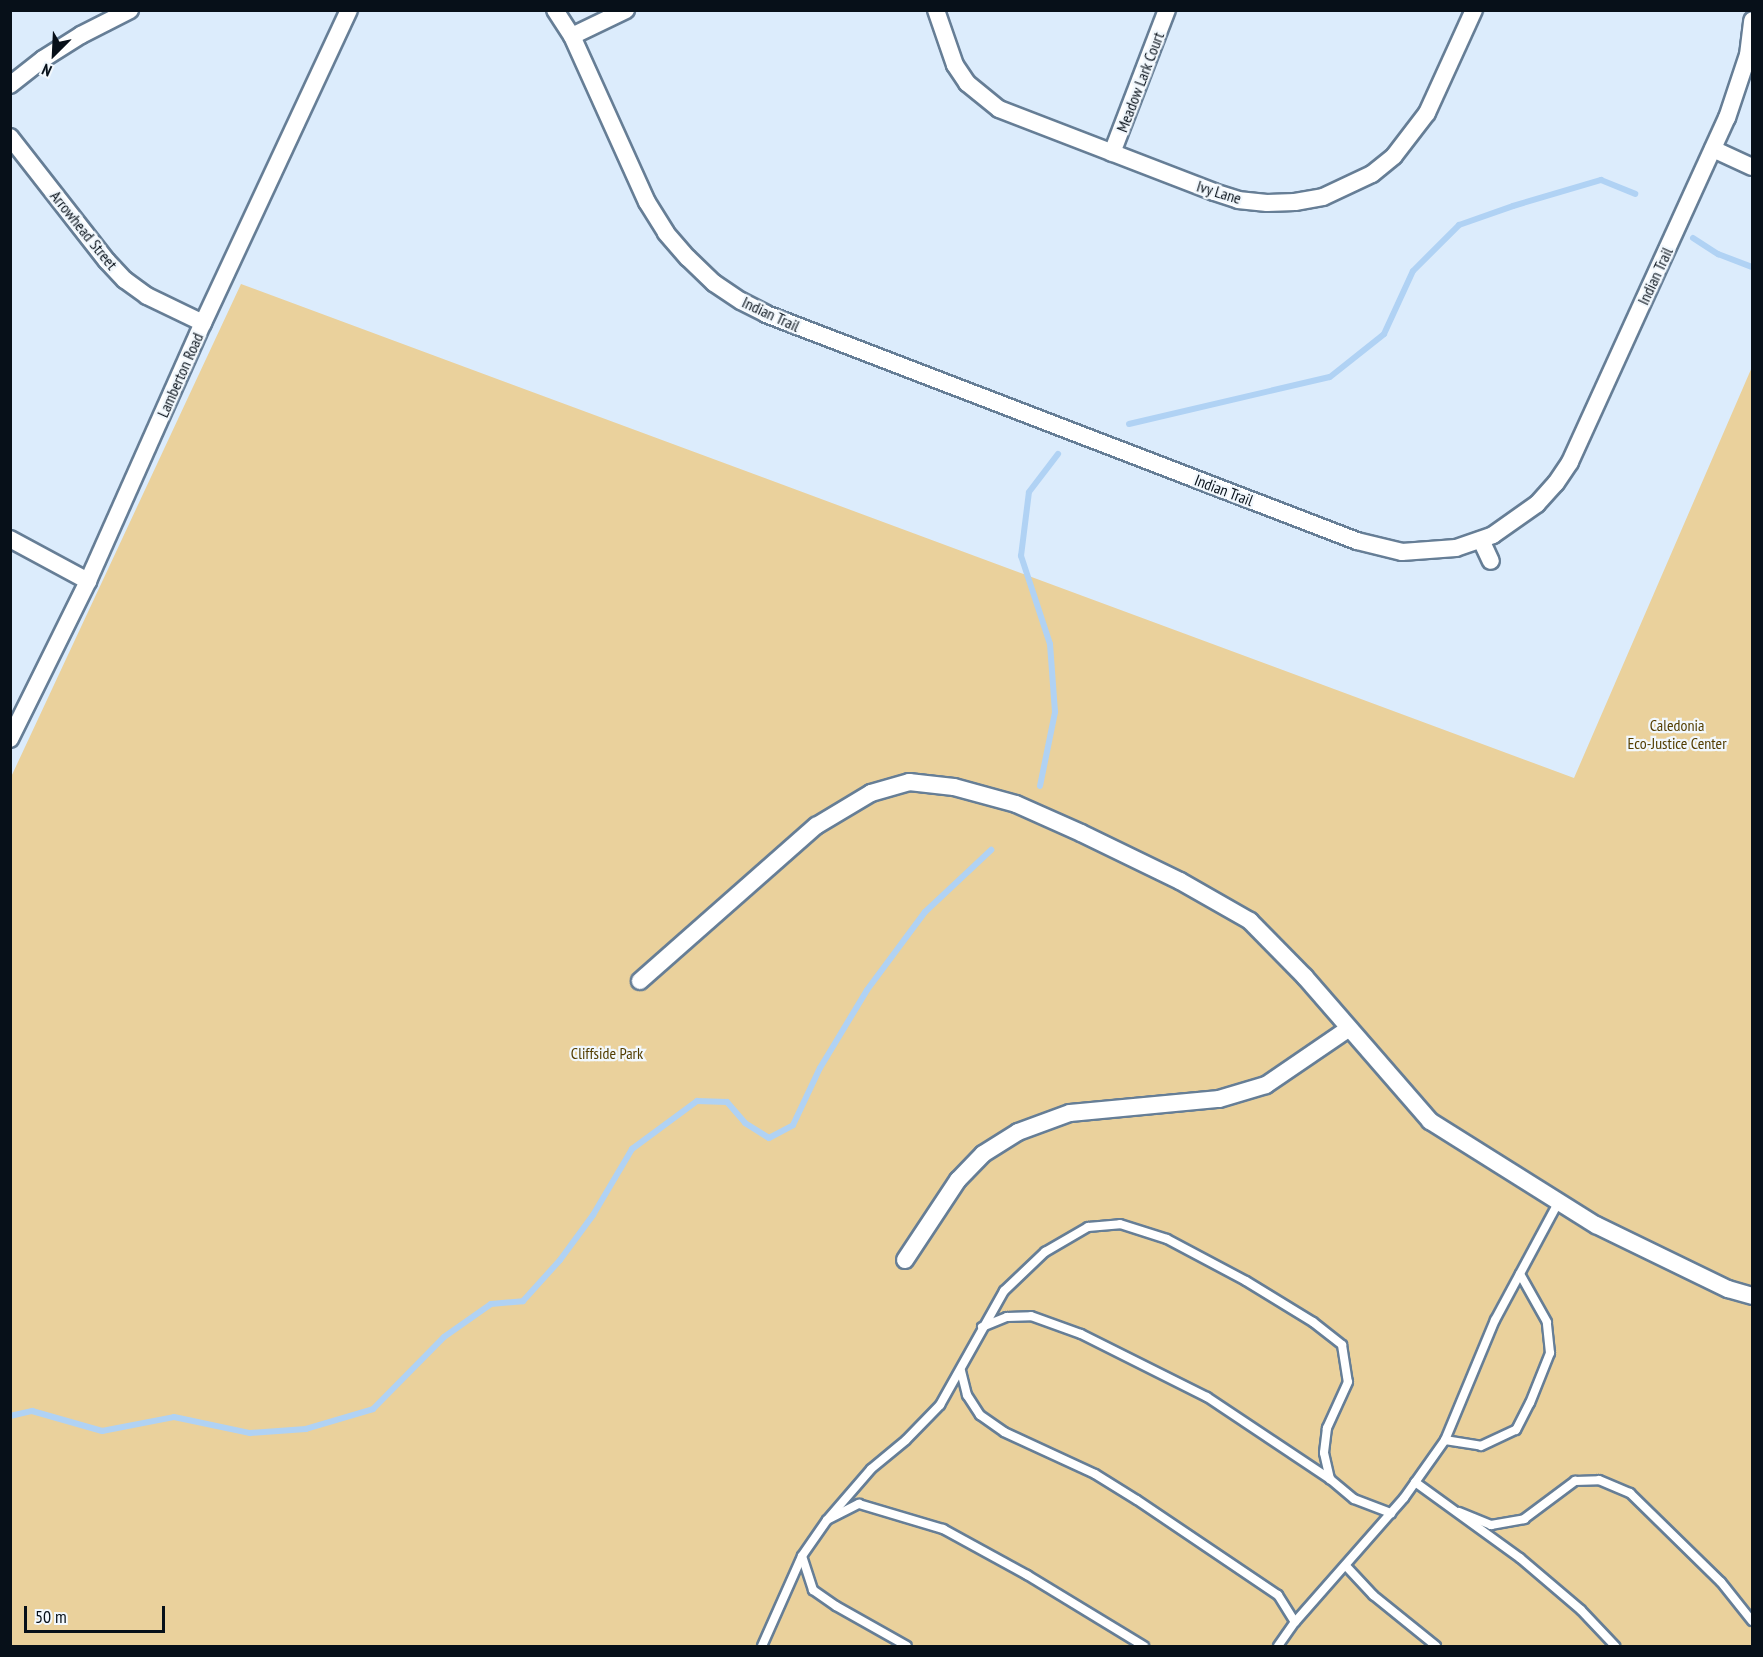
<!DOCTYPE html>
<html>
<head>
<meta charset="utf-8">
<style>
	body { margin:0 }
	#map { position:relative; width:1763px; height:1657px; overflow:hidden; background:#dcecfc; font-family:"PT Sans Narrow",sans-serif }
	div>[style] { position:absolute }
	.green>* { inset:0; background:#ead19c }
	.stream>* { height:6px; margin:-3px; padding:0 3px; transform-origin:3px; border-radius:3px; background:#b0d2f4 }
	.roads { filter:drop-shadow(2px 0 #667e96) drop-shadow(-2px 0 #667e96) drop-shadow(0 2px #667e96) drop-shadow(0 -2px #667e96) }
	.service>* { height:8px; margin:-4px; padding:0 4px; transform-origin:4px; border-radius:4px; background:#fff }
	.minor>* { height:16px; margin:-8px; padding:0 8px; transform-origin:8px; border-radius:8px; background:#fff }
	span { translate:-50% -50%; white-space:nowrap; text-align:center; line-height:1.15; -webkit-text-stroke:4.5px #f2f8fd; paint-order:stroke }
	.street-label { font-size:16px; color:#071019 }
	.park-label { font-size:16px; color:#533d00 }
	.frame { position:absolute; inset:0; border:12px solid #071019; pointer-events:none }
	.north { position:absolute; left:24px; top:24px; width:60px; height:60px; -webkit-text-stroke:4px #f2f8fd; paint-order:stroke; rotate:204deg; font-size:16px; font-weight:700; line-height:24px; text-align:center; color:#071019 }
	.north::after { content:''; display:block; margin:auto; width:21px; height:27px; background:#071019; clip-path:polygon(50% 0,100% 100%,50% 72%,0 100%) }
	.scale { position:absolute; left:24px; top:1606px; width:141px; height:27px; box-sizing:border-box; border:3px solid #071019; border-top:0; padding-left:8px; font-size:18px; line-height:21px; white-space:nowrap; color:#071019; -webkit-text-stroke:4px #f2f8fd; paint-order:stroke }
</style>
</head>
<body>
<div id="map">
	<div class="green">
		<div style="clip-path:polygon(241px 284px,1574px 778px,1752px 367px,1752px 1646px,11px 1646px,11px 777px)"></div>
	</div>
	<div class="stream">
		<div style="left:1693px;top:238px;width:30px;rotate:33deg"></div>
		<div style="left:1718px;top:254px;width:36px;rotate:21deg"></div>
		<div style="left:1129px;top:424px;width:206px;rotate:-13.2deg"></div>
		<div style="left:1330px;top:377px;width:69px;rotate:-38.5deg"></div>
		<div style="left:1384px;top:334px;width:69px;rotate:-65.3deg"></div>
		<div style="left:1413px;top:271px;width:65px;rotate:-45deg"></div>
		<div style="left:1459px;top:225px;width:57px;rotate:-19.4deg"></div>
		<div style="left:1513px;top:206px;width:92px;rotate:-16.5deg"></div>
		<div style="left:1601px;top:180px;width:37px;rotate:22deg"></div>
		<div style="left:1040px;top:786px;width:76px;rotate:-78.5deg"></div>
		<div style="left:1055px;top:712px;width:68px;rotate:-94.2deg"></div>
		<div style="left:1050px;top:644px;width:93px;rotate:-108.2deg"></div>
		<div style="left:1021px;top:556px;width:64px;rotate:-82.9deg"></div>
		<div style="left:1029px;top:492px;width:48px;rotate:-52.7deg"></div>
		<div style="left:10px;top:1416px;width:23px;rotate:-13deg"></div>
		<div style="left:32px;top:1411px;width:73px;rotate:15.9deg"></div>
		<div style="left:102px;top:1431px;width:73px;rotate:-11deg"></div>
		<div style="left:174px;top:1417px;width:78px;rotate:11.9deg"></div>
		<div style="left:250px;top:1433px;width:56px;rotate:-4.1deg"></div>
		<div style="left:306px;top:1429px;width:70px;rotate:-16.6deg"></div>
		<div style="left:373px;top:1409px;width:101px;rotate:-45.4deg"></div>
		<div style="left:444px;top:1337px;width:57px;rotate:-35.1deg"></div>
		<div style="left:491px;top:1304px;width:32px;rotate:-5deg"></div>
		<div style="left:523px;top:1301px;width:55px;rotate:-47.9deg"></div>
		<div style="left:560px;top:1260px;width:56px;rotate:-53.7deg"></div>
		<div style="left:593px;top:1215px;width:77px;rotate:-59.4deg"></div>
		<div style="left:632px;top:1149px;width:81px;rotate:-36.4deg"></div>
		<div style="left:697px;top:1101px;width:30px;rotate:2deg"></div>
		<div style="left:727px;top:1102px;width:28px;rotate:49deg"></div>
		<div style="left:745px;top:1123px;width:28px;rotate:32deg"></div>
		<div style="left:769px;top:1138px;width:27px;rotate:-28deg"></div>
		<div style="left:793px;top:1125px;width:63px;rotate:-64.7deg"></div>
		<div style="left:820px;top:1068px;width:91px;rotate:-58.9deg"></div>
		<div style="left:867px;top:990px;width:97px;rotate:-53.4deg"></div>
		<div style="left:925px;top:912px;width:91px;rotate:-43.2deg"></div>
	</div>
	<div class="roads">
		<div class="service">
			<div style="left:982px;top:1327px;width:27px;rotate:-22deg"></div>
			<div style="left:1007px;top:1317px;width:24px;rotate:-2deg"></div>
			<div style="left:1031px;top:1316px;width:53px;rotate:19.8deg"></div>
			<div style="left:1081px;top:1334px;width:141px;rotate:26.6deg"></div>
			<div style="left:1207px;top:1397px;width:148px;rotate:33.7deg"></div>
			<div style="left:961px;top:1371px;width:25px;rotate:76deg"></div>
			<div style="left:967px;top:1395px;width:24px;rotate:57deg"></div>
			<div style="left:980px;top:1415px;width:29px;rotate:35deg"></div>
			<div style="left:1004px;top:1432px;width:100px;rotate:24.8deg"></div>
			<div style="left:1095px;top:1474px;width:49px;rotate:31.8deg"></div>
			<div style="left:1137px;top:1500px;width:170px;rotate:34deg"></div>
			<div style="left:1278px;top:1595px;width:32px;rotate:58deg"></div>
			<div style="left:1445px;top:1440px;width:36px;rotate:9deg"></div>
			<div style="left:1481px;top:1446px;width:38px;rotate:-25deg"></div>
			<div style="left:1516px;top:1430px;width:30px;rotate:-63deg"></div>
			<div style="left:1530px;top:1403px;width:54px;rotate:-68.2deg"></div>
			<div style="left:1550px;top:1353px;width:31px;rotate:-96deg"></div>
			<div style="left:1547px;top:1322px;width:55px;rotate:-119.4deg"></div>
			<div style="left:1415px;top:1482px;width:130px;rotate:35.9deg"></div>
			<div style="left:1520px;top:1558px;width:80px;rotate:40.4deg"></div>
			<div style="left:1581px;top:1610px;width:50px;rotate:46.6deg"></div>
			<div style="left:1459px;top:1512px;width:35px;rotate:22deg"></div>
			<div style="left:1491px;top:1525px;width:34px;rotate:-10deg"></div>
			<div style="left:1524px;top:1519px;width:64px;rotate:-36.7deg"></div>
			<div style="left:1575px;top:1481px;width:24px;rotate:-2deg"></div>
			<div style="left:1599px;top:1480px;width:34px;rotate:23deg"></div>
			<div style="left:1630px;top:1493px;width:127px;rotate:44.4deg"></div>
			<div style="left:1721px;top:1582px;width:50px;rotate:51.5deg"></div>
			<div style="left:827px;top:1520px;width:67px;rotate:-49.2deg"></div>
			<div style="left:871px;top:1469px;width:45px;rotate:-39.6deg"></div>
			<div style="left:906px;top:1440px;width:49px;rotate:-45.8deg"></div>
			<div style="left:940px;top:1405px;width:131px;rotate:-60.7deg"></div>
			<div style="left:1004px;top:1291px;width:57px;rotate:-43.6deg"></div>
			<div style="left:1045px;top:1252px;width:50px;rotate:-30.2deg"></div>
			<div style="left:1088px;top:1227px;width:32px;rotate:-5deg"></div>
			<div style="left:1120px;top:1224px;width:49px;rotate:17.7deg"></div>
			<div style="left:1167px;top:1239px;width:89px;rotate:28deg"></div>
			<div style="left:1246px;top:1281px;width:79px;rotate:31.5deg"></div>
			<div style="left:1313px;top:1322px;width:37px;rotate:38deg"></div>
			<div style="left:1342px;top:1345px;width:37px;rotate:81deg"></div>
			<div style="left:1348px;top:1382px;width:51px;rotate:114.5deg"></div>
			<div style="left:1327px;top:1428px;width:25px;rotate:97deg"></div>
			<div style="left:1324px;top:1453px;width:27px;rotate:77deg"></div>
			<div style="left:1330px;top:1479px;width:31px;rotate:40deg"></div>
			<div style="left:1354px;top:1499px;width:40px;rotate:21deg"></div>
			<div style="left:802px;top:1556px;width:44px;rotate:-55.2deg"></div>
			<div style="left:827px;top:1520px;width:36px;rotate:-27deg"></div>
			<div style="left:859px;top:1504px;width:88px;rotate:16.6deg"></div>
			<div style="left:943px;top:1529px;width:96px;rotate:28.7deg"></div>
			<div style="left:1027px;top:1575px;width:137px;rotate:31.3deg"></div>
			<div style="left:1346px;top:1566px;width:40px;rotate:47deg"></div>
			<div style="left:1373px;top:1595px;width:81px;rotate:39deg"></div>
			<div style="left:762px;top:1646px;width:98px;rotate:-66deg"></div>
			<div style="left:802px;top:1556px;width:36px;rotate:72deg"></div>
			<div style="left:813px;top:1590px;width:28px;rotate:35deg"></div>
			<div style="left:836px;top:1606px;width:81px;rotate:29.4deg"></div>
			<div style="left:1278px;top:1646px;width:29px;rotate:-55deg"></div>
			<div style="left:1295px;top:1622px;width:165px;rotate:-48.7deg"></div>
			<div style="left:1404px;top:1498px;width:71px;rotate:-54.7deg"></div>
			<div style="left:1445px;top:1440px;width:130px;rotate:-67.4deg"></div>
			<div style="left:1495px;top:1320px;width:135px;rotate:-61.7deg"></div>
		</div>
		<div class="minor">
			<div style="left:555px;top:10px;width:31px;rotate:57deg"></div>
			<div style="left:572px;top:36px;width:182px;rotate:65.7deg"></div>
			<div style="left:647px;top:202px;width:36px;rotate:58deg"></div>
			<div style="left:666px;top:233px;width:33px;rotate:49deg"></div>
			<div style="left:688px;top:258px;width:36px;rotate:44deg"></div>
			<div style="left:714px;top:283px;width:32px;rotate:34deg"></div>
			<div style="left:741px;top:301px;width:28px;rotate:27deg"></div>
			<div style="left:766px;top:314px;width:633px;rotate:21.01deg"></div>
			<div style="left:1357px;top:541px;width:46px;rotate:13.7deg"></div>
			<div style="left:1402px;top:552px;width:54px;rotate:-4.2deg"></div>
			<div style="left:1456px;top:548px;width:39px;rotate:-19deg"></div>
			<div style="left:1493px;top:535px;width:54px;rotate:-35.2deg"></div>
			<div style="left:1537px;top:504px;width:28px;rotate:-48deg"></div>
			<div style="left:1556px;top:483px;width:25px;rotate:-56deg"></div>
			<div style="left:1570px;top:462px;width:378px;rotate:-65.5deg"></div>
			<div style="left:1727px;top:118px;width:66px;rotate:-71.6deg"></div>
			<div style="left:1748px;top:55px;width:35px;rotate:-83deg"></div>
			<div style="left:936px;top:10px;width:58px;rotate:70.9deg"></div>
			<div style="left:955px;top:65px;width:22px;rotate:56deg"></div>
			<div style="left:967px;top:83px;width:41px;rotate:39.1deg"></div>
			<div style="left:999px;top:109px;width:230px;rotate:21.1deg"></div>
			<div style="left:1214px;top:192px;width:25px;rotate:18deg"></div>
			<div style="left:1238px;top:200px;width:29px;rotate:6deg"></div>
			<div style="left:1267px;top:203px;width:28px;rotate:-2deg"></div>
			<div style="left:1295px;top:202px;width:28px;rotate:-10deg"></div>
			<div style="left:1323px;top:197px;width:54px;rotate:-25.1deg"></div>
			<div style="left:1372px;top:174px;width:28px;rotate:-39deg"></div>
			<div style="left:1394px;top:156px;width:54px;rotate:-52.5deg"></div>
			<div style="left:1427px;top:113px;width:113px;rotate:-65.5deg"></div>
			<div style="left:572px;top:36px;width:60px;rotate:-25.7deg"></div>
			<div style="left:10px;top:85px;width:42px;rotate:-38.2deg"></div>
			<div style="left:43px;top:59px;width:45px;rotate:-32.3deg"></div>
			<div style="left:81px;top:35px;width:55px;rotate:-27deg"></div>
			<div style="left:10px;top:137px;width:157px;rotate:52deg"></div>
			<div style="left:107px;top:261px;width:26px;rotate:47deg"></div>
			<div style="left:125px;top:280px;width:27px;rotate:36deg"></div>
			<div style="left:147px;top:296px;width:62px;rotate:25.7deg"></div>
			<div style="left:1713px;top:149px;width:43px;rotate:24.8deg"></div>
			<div style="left:1112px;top:153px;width:153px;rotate:-69deg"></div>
			<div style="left:10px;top:539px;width:89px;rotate:28.3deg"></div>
			<div style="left:1481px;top:540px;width:23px;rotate:65deg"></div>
			<div style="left:10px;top:739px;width:176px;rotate:-63.7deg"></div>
			<div style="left:88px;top:581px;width:282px;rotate:-66deg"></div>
			<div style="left:203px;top:323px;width:345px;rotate:-65deg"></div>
			<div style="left:640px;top:981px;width:235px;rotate:-41.4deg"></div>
			<div style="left:816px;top:826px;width:64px;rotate:-31deg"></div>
			<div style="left:871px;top:793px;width:40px;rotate:-16deg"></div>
			<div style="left:909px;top:782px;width:45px;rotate:6.3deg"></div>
			<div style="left:954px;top:787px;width:64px;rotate:15.3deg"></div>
			<div style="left:1016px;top:804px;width:71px;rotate:24deg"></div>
			<div style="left:1081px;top:833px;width:110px;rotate:25.9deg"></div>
			<div style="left:1180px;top:881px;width:81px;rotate:29.7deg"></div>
			<div style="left:1250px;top:921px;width:78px;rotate:45.5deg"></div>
			<div style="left:1305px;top:977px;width:191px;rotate:49deg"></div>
			<div style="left:1430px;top:1121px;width:196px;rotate:32.1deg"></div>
			<div style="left:1596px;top:1225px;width:147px;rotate:25.9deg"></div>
			<div style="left:1728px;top:1289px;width:25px;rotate:16deg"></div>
			<div style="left:905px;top:1260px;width:96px;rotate:-56.5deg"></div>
			<div style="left:958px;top:1180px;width:36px;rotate:-46deg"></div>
			<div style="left:983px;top:1154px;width:41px;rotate:-32.2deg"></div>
			<div style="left:1018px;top:1132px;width:55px;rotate:-20.1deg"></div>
			<div style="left:1070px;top:1113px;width:150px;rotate:-5.4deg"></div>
			<div style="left:1219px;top:1099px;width:49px;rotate:-16.6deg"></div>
			<div style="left:1266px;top:1085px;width:99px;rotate:-34.3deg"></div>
		</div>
	</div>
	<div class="street-label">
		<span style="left:1140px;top:82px;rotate:-69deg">Meadow Lark Court</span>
		<span style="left:1219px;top:192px;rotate:17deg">Ivy Lane</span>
		<span style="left:84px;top:230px;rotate:51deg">Arrowhead Street</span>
		<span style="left:1655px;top:276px;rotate:-65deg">Indian Trail</span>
		<span style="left:771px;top:314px;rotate:25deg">Indian Trail</span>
		<span style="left:180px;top:375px;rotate:-66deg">Lamberton Road</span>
		<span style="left:1224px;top:490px;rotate:21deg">Indian Trail</span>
	</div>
	<div class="park-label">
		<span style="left:1677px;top:734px">Caledonia<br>Eco-Justice Center</span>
		<span style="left:607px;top:1053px">Cliffside Park</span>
	</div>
	<div class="frame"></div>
	<div class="north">N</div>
	<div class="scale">50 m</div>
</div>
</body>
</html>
